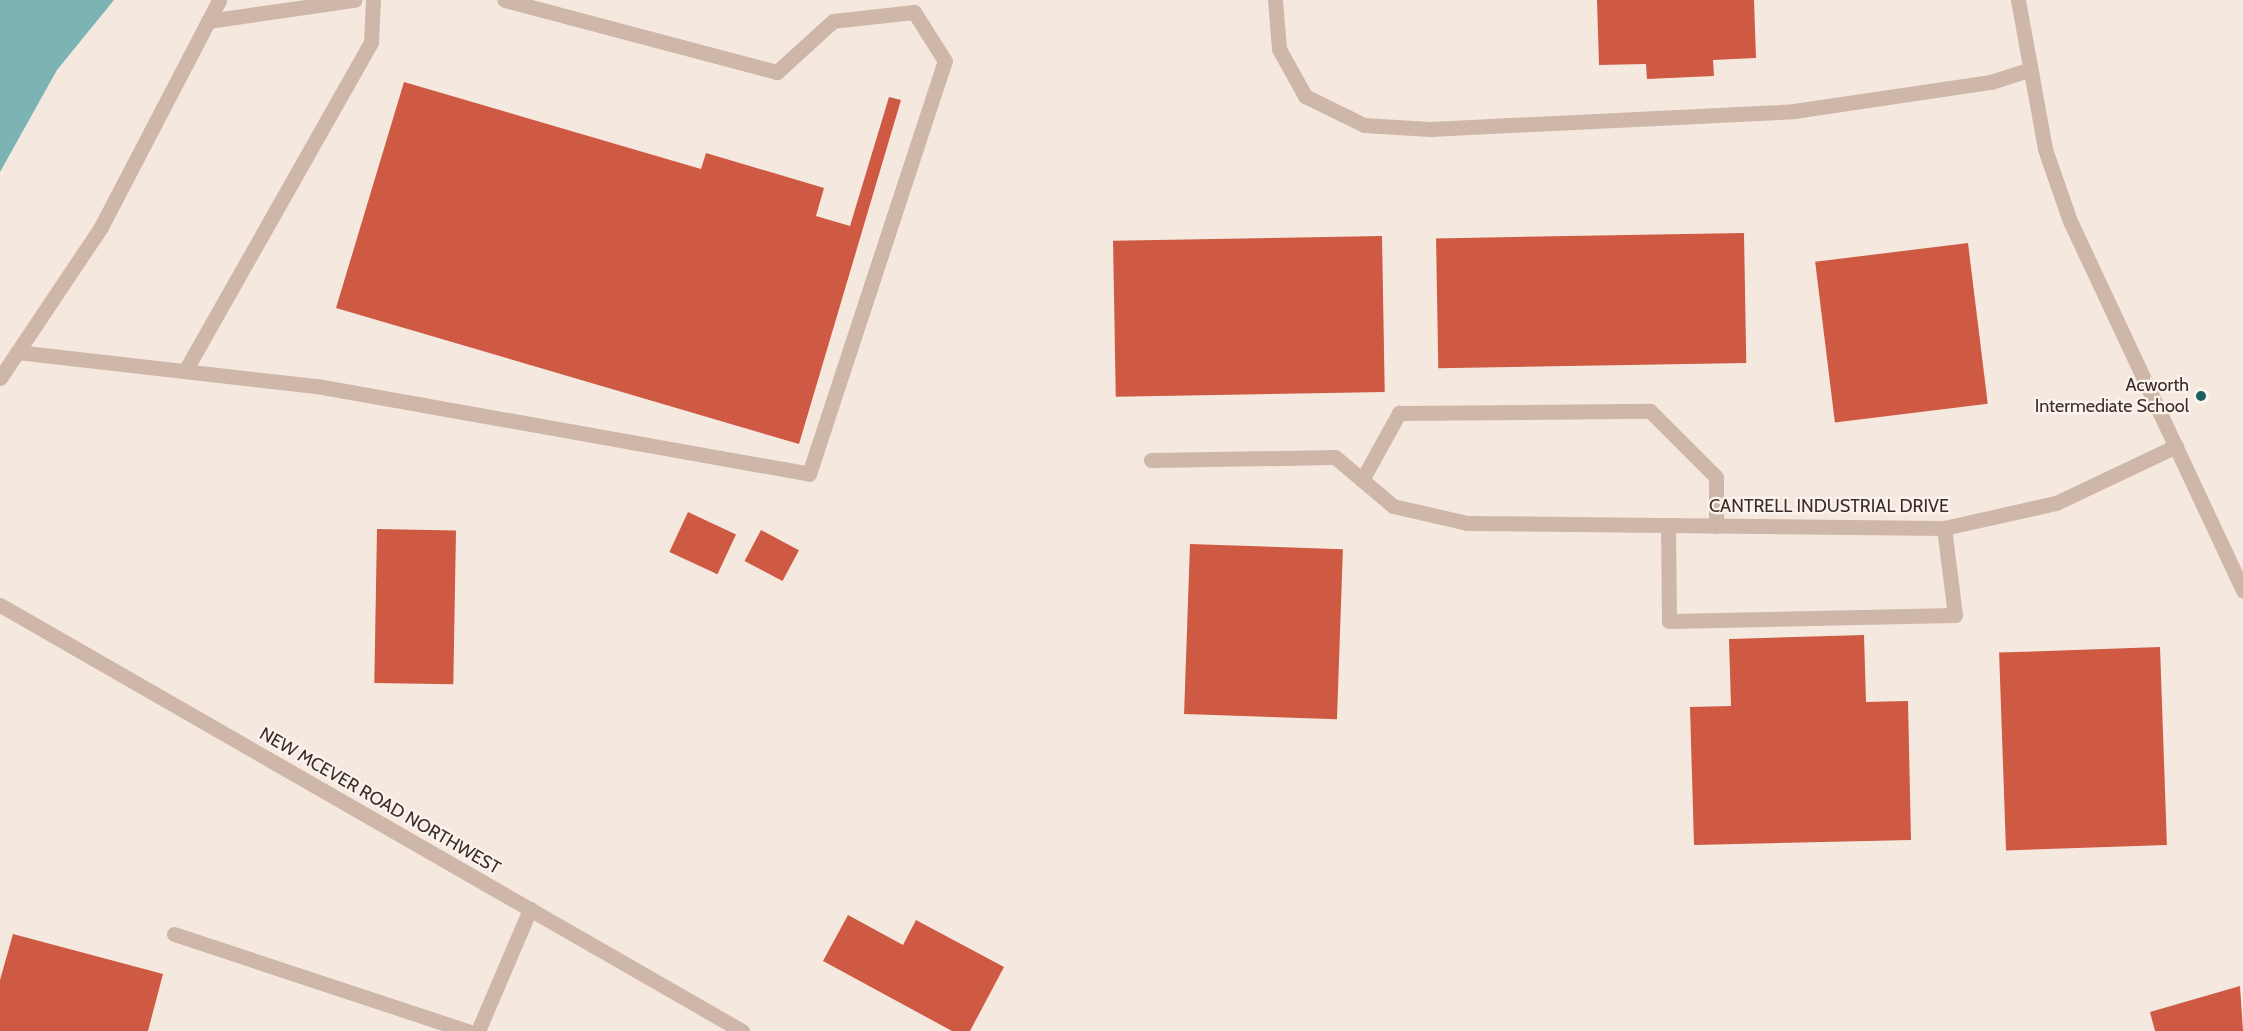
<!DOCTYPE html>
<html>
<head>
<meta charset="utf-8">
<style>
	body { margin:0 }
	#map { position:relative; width:2243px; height:1031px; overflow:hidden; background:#f5e9df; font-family:Cabin,sans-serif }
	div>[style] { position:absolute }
	.water>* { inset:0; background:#7bb4b2 }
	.building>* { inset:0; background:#ce5a43; transform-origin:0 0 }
	.minor>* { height:15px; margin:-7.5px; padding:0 7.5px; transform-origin:7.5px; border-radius:7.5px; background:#ceb7a9 }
	.dots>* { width:16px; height:16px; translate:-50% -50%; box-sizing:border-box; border:3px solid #fbf3ec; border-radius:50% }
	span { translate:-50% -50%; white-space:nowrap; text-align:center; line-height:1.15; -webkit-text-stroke:4.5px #fbf3ec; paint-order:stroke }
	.poi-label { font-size:18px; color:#3b2e2a }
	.right { translate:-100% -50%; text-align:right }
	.street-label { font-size:18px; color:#3b2e2a }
</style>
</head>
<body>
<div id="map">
	<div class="water">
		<div style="clip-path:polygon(0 0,114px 0,57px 70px,0 172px)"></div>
	</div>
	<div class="building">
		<div style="clip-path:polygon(1597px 0,1754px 0,1756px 58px,1713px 60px,1714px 76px,1647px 79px,1646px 64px,1599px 65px)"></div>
		<div style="clip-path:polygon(404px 82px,701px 169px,706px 153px,824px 188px,816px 216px,850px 226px,889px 97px,901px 100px,799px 444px,336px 308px)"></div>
		<div style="left:1744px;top:233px;width:130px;height:308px;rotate:89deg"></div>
		<div style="left:1382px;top:236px;width:156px;height:269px;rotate:89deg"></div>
		<div style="left:1968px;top:243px;width:162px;height:154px;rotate:83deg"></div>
		<div style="left:688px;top:512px;width:53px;height:44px;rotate:25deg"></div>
		<div style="left:377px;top:529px;width:79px;height:154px;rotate:1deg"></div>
		<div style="left:761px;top:530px;width:43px;height:35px;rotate:28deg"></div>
		<div style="left:1190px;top:544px;width:153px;height:170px;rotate:2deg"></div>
		<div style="clip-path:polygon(1864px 635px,1866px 702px,1908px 701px,1911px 840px,1694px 845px,1690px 707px,1731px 706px,1729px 639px)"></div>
		<div style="left:2160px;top:647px;width:198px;height:161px;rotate:88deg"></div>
		<div style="clip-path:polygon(848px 915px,903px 945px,916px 920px,1004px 967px,970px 1031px,952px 1031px,823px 961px)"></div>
		<div style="clip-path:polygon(13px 934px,163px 974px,148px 1031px,0 1031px,0 980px)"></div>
		<div style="clip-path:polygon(2240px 986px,2243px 1031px,2155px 1031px,2150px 1012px)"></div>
	</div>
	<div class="minor">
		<div style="left:1275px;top:0;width:49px;rotate:85.3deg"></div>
		<div style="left:1279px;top:49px;width:54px;rotate:61deg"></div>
		<div style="left:1305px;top:96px;width:66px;rotate:26.2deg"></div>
		<div style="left:1364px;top:125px;width:66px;rotate:3.5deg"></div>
		<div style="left:1430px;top:129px;width:364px;rotate:-2.8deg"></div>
		<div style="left:1794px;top:111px;width:199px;rotate:-8.4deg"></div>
		<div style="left:1991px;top:82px;width:38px;rotate:-18deg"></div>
		<div style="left:2018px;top:0;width:151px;rotate:79.7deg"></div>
		<div style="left:2045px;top:149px;width:76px;rotate:70.9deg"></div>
		<div style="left:2070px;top:221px;width:408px;rotate:64.9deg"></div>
		<div style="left:208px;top:21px;width:148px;rotate:-8.2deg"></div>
		<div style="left:17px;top:352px;width:302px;rotate:6.5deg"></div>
		<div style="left:317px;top:386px;width:500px;rotate:10.1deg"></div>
		<div style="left:809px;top:474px;width:435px;rotate:-71.8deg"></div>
		<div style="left:945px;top:61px;width:58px;rotate:-122.3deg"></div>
		<div style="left:914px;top:12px;width:81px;rotate:173.7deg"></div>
		<div style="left:833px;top:21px;width:76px;rotate:137.7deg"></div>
		<div style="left:777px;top:72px;width:282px;rotate:-165.2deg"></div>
		<div style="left:185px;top:371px;width:378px;rotate:-60.5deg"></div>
		<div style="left:371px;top:42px;width:42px;rotate:-87.3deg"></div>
		<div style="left:0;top:378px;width:182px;rotate:-56.2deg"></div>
		<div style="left:101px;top:227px;width:256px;rotate:-62.5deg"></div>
		<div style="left:1151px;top:460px;width:184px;rotate:-0.9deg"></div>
		<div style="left:1335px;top:457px;width:76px;rotate:40.2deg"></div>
		<div style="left:1393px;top:506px;width:76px;rotate:12.9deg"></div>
		<div style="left:1467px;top:523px;width:477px;rotate:0.6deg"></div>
		<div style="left:1944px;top:528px;width:115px;rotate:-12.6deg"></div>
		<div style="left:2056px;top:503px;width:133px;rotate:-25.4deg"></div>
		<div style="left:1362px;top:480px;width:77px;rotate:-61.1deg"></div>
		<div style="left:1399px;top:413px;width:251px;rotate:-0.5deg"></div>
		<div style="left:1650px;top:411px;width:93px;rotate:45deg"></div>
		<div style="left:1716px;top:477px;width:49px;rotate:90deg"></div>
		<div style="left:1668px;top:525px;width:96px;rotate:89.4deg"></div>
		<div style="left:1669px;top:621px;width:286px;rotate:-1.2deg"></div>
		<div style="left:1955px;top:615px;width:88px;rotate:-97.2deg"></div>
		<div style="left:0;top:605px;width:856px;rotate:29.86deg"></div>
		<div style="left:174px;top:934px;width:310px;rotate:18.3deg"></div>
		<div style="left:478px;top:1031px;width:133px;rotate:-66.9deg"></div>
	</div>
	<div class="dots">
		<div style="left:2201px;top:396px;background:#1b605f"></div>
	</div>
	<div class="poi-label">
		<span class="right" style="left:2189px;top:396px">Acworth<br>Intermediate School</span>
	</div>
	<div class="street-label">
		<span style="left:1829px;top:506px">CANTRELL INDUSTRIAL DRIVE</span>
		<span style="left:380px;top:801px;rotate:30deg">NEW MCEVER ROAD NORTHWEST</span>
	</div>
</div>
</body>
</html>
